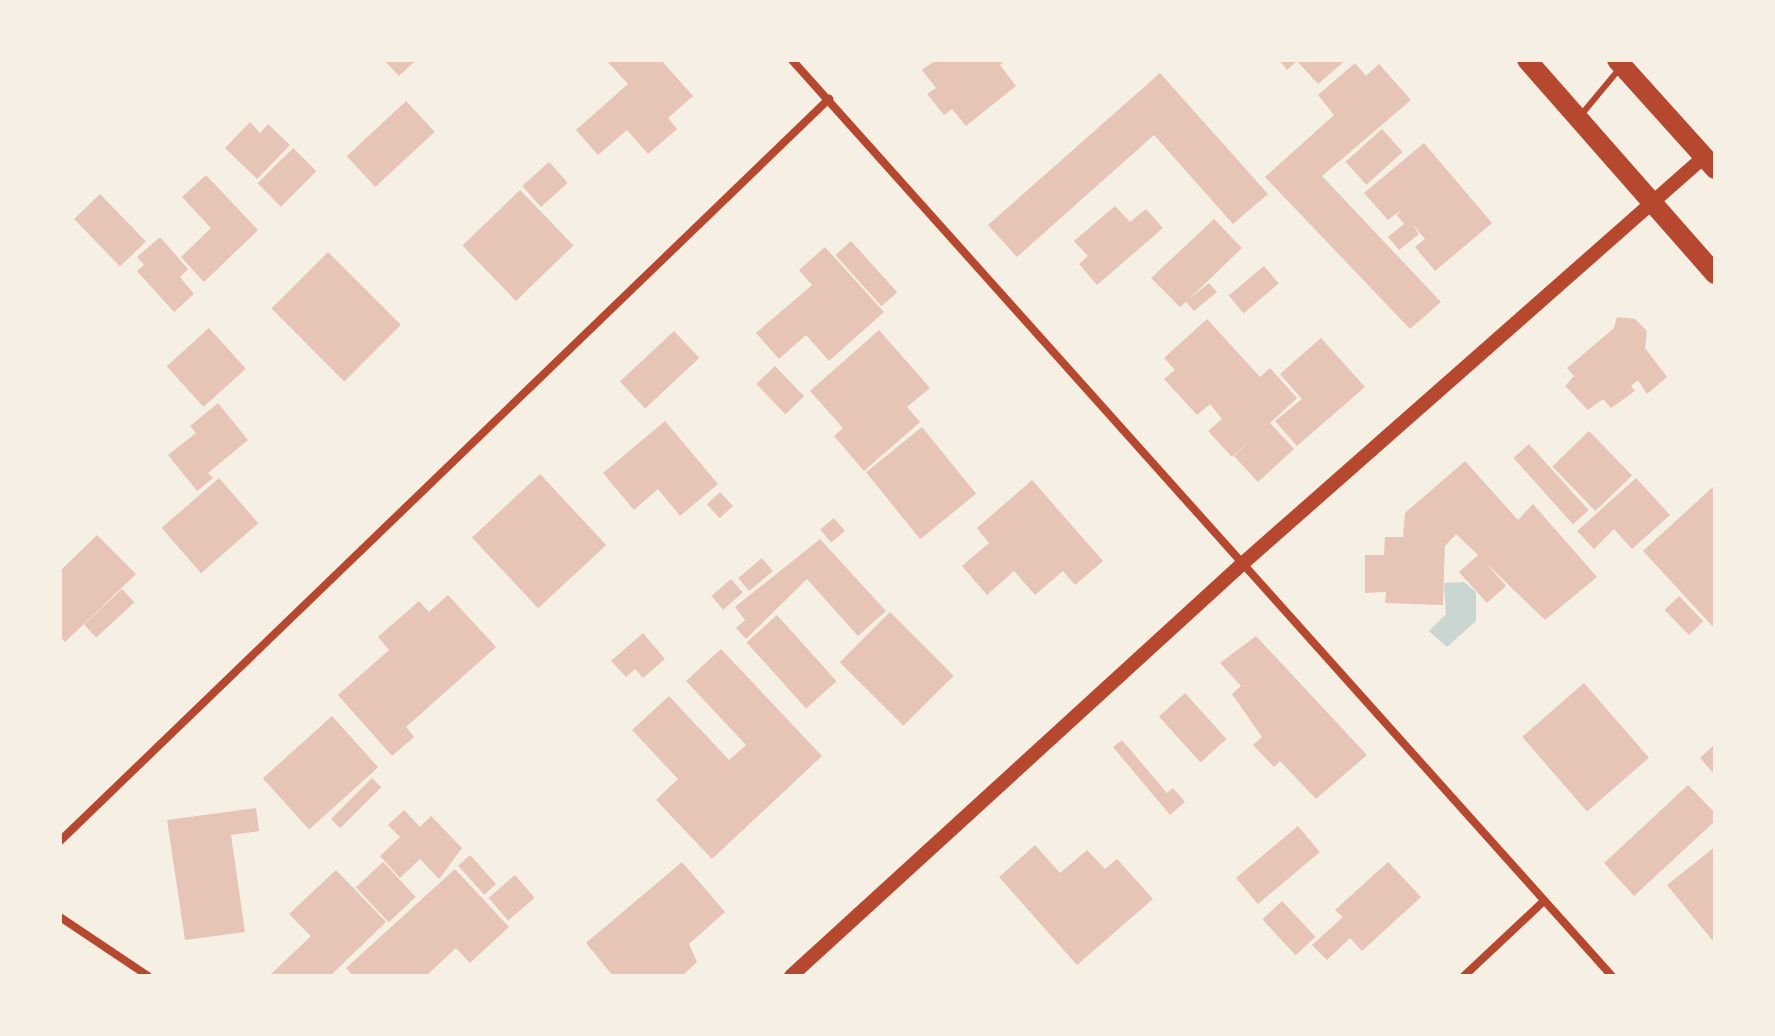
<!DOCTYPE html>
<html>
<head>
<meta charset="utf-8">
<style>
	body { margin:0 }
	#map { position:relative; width:1775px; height:1036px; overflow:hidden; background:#f6efe4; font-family:Roboto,sans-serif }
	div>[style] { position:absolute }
	.water>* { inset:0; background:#c9d6d2 }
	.building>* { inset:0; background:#e6c5b7; transform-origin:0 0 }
	.service>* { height:6px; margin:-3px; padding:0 3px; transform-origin:3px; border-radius:3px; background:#b5482f }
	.minor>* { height:8px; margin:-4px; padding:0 4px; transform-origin:4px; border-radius:4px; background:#b5482f }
	.tertiary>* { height:14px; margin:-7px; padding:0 7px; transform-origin:7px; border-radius:7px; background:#b5482f }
	.primary>* { height:20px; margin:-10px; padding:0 10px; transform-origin:10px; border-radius:10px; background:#b5482f }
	span { translate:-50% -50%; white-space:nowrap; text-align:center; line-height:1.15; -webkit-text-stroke:6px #f6efe4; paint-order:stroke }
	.frame { position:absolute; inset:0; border:62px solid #f6efe4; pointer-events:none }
</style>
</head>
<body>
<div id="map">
	<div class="water">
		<div style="clip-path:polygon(1464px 582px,1476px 592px,1476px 621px,1447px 647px,1429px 631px,1446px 614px,1444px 583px)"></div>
	</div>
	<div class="building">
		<div style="clip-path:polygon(384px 60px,416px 60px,399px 76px)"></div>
		<div style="clip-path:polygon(606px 60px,661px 60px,693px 96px,668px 118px,677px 129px,648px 154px,627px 130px,598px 155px,576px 130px,628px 84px)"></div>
		<div style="clip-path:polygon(936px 60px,1006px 60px,1000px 65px,1016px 86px,966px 126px,952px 109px,944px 115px,927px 94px,936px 88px,922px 70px)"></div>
		<div style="clip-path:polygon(1279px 60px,1346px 60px,1318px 84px,1297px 61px,1287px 70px)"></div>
		<div style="clip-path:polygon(1355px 63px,1366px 76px,1379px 64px,1411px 100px,1322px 176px,1441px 302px,1410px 329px,1265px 177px,1334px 115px,1318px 95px)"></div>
		<div style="clip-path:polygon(1160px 73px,1268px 194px,1233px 224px,1154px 135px,1017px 257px,988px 225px)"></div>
		<div style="left:406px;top:101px;width:42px;height:81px;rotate:47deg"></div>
		<div style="clip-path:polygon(250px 122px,260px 133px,268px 124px,290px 145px,257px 179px,225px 148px)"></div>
		<div style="left:1382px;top:129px;width:31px;height:49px;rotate:48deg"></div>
		<div style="clip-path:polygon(1424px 143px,1492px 223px,1435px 271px,1415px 247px,1425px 239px,1411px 222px,1419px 234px,1399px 250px,1388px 237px,1404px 224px,1397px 215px,1401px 210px,1388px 220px,1364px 193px)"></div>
		<div style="left:293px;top:148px;width:33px;height:50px;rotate:45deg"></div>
		<div style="left:549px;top:162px;width:28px;height:36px;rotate:48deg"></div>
		<div style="clip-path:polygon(206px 175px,258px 230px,204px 282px,181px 257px,211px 228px,182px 197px)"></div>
		<div style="left:520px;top:190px;width:77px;height:80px;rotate:46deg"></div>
		<div style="left:100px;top:194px;width:66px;height:36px;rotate:46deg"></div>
		<div style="clip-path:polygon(1115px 206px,1130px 222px,1146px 209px,1163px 228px,1097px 285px,1079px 264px,1088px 256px,1074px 241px)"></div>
		<div style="clip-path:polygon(1214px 219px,1242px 248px,1189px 299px,1209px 283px,1217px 292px,1194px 311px,1186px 302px,1180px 307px,1151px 278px)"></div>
		<div style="clip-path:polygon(160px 237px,188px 269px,180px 277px,194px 294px,174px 312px,137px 271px,144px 265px,137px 257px)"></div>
		<div style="left:851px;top:241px;width:69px;height:21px;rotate:48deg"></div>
		<div style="clip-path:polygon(825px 247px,884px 312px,829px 361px,806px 335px,779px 359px,756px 333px,812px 285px,799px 270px)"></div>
		<div style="left:328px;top:252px;width:103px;height:80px;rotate:45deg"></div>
		<div style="left:1264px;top:266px;width:23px;height:46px;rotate:50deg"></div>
		<div style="clip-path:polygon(1617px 317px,1635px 319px,1647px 331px,1645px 348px,1667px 377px,1647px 394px,1638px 380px,1631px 386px,1635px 391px,1611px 408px,1603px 399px,1588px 410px,1565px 386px,1574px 376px,1567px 368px,1614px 328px)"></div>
		<div style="clip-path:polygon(1207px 319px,1260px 377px,1270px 368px,1297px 398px,1270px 423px,1294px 449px,1258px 482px,1234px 456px,1256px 435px,1232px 457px,1208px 431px,1222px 419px,1210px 404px,1197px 415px,1164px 379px,1175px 370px,1164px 358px)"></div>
		<div style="left:209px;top:328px;width:55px;height:57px;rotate:48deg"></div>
		<div style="clip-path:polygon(879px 330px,930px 388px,907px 407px,920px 422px,864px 471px,834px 436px,843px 428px,810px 391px)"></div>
		<div style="left:674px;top:331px;width:37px;height:74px;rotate:47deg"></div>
		<div style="clip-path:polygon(1321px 338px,1365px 387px,1297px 446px,1275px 421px,1302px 399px,1280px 374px)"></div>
		<div style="left:775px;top:366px;width:42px;height:26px;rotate:46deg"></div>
		<div style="clip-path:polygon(218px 403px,248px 440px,208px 473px,213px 478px,197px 491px,168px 455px,196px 433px,190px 426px)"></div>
		<div style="clip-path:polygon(665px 421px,718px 484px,680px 516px,658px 489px,634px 510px,603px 473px)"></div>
		<div style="left:922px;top:427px;width:86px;height:72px;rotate:51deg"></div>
		<div style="left:1589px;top:431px;width:62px;height:51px;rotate:46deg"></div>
		<div style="left:1529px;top:444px;width:89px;height:21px;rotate:48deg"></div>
		<div style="clip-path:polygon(1465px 461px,1518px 520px,1533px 504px,1597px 577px,1545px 620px,1486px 563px,1506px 586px,1487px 603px,1459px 572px,1478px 555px,1456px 534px,1445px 546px,1443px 605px,1385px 603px,1386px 592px,1365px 593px,1365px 555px,1384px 555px,1385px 537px,1403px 537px,1405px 513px)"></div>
		<div style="left:540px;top:474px;width:97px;height:93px;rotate:47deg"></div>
		<div style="left:219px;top:478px;width:60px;height:76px;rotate:49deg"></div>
		<div style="clip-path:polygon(1636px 478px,1670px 515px,1632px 549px,1614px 529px,1594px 549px,1577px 531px)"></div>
		<div style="clip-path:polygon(1032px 480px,1103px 561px,1075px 585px,1063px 571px,1035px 595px,1014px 571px,987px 595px,962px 566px,989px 543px,977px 528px)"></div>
		<div style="clip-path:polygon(1715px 485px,1715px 629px,1643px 551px)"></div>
		<div style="left:720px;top:492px;width:19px;height:18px;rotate:47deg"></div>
		<div style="left:834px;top:518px;width:17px;height:18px;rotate:50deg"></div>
		<div style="clip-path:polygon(97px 535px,136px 574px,65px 642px,60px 636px,60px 571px)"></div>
		<div style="clip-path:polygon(820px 539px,886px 611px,858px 636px,807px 579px,746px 639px,736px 628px,745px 620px,735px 607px)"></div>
		<div style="left:762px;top:558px;width:17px;height:31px;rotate:50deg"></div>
		<div style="left:731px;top:579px;width:18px;height:26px;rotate:49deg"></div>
		<div style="left:122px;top:589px;width:18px;height:52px;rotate:47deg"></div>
		<div style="clip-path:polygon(448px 595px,496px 647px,406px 727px,414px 737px,392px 756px,338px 695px,389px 650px,378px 637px,419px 601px,429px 612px)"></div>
		<div style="left:1679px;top:596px;width:35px;height:20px;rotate:46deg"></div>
		<div style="left:890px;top:612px;width:90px;height:71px;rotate:45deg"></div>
		<div style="left:777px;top:615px;width:89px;height:41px;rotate:48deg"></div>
		<div style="clip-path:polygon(643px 633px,665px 659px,643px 678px,635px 669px,626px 677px,611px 661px)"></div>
		<div style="clip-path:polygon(1256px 636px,1367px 755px,1316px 799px,1280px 761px,1274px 767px,1253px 745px,1262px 737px,1232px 694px,1241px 686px,1220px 663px)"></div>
		<div style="clip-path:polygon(721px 649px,822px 756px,712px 859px,656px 800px,678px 779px,632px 730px,669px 696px,729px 760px,746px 745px,686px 681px)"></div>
		<div style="left:1584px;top:683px;width:99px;height:82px;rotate:49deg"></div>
		<div style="left:1185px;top:693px;width:62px;height:35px;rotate:48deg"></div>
		<div style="left:332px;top:716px;width:69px;height:93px;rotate:48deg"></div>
		<div style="clip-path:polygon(1122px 740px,1167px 793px,1173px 788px,1185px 802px,1170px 815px,1113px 747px)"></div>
		<div style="clip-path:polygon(1715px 744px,1715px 775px,1700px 758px)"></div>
		<div style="left:372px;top:778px;width:13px;height:58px;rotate:45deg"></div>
		<div style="clip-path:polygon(1688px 785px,1715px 813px,1715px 821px,1634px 896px,1604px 863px)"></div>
		<div style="clip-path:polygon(256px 808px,259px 831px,231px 835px,245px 932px,185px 940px,167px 820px)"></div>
		<div style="clip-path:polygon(404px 810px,420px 827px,431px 816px,462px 848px,439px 879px,420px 859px,400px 878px,380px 856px,400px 837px,388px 825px)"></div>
		<div style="left:1298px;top:826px;width:34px;height:81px;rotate:50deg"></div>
		<div style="clip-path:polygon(1035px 845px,1060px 873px,1087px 850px,1105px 869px,1117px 859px,1153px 899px,1077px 965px,999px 877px)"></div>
		<div style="clip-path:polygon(1715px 847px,1715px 939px,1713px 941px,1667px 885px)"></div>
		<div style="left:470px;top:855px;width:39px;height:16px;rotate:48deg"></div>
		<div style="left:383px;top:862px;width:48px;height:37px;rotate:47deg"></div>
		<div style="clip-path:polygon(682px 862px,725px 912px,689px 944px,697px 962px,682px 976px,613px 976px,586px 943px)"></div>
		<div style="clip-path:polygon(1388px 862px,1421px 897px,1362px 951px,1350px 938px,1327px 960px,1312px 945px,1343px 917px,1335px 910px)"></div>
		<div style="clip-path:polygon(455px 869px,509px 927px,470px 963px,456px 948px,426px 976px,353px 976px,346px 968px)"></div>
		<div style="clip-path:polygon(336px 870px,386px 922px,330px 976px,269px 976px,311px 936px,289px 914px)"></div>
		<div style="left:515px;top:875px;width:30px;height:35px;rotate:49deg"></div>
		<div style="left:1282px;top:901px;width:49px;height:27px;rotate:47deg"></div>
	</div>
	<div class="service">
		<div style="left:1581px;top:115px;width:61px;rotate:-50.3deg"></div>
	</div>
	<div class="minor">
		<div style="left:792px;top:60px;width:1229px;rotate:48.17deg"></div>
		<div style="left:60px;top:841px;width:1069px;rotate:-43.98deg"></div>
		<div style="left:60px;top:917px;width:106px;rotate:33.8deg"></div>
		<div style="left:1464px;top:976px;width:110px;rotate:-43.2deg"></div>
	</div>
	<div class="tertiary">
		<div style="left:791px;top:976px;width:609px;rotate:-42.41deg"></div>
		<div style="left:1241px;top:565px;width:617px;rotate:-41.39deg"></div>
	</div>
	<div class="primary">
		<div style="left:1527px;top:60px;width:285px;rotate:48.7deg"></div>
		<div style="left:1617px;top:60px;width:147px;rotate:48deg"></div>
	</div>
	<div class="frame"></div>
</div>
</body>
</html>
